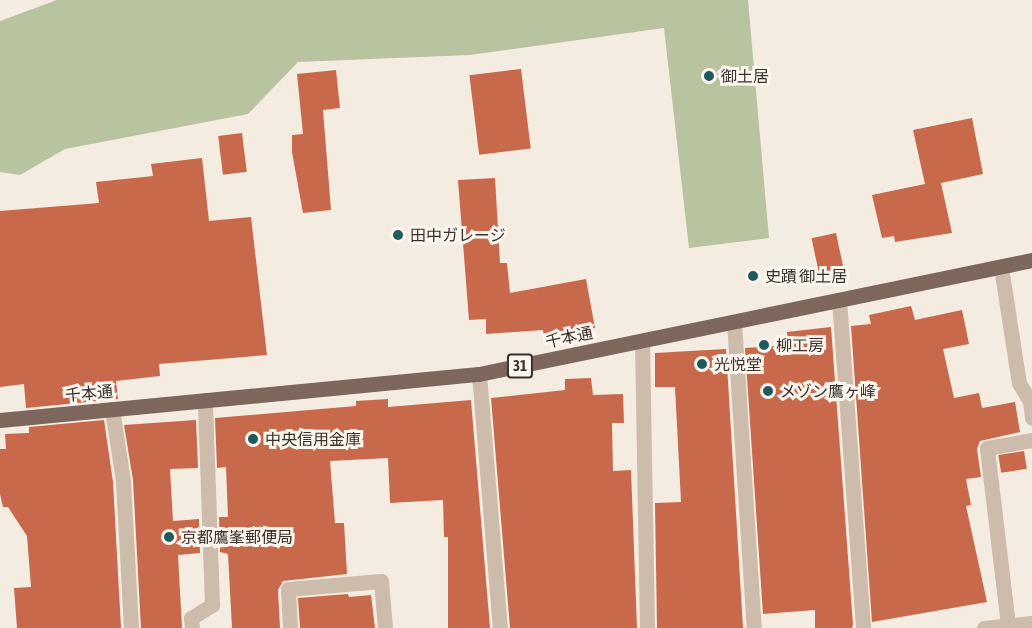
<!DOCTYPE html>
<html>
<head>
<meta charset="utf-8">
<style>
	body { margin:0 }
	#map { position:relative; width:1032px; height:628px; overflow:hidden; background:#f4ebe1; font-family:"Asap Condensed","Noto Sans JP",sans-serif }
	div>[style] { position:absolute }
	.green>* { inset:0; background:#b8c4a0 }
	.building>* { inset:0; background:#c8694b; transform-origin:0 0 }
	.service>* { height:15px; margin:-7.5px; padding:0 7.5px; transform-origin:7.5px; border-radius:7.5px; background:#cdbbac }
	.minor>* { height:15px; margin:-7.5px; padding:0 7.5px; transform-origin:7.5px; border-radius:7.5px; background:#cdbbac }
	.primary>* { height:15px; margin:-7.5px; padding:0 7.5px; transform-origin:7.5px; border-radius:7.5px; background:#7d675c }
	.dots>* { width:16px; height:16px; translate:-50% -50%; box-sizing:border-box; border:3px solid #fbf5ee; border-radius:50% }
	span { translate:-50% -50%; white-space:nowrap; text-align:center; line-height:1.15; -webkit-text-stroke:6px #fbf5ee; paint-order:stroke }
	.shield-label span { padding:2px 4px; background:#fbf5ee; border:2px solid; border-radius:4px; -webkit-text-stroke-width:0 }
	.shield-label { font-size:15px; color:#3b302b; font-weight:700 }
	.poi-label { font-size:16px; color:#3b302b }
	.left { translate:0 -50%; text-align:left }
	.street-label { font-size:16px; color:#3b302b }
</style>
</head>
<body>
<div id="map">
	<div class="green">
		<div style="clip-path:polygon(57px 0,748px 0,769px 238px,689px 248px,664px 28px,470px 55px,298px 62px,248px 114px,65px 149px,20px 175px,0 172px,0 21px)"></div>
	</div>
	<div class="building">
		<div style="left:521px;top:69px;width:80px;height:52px;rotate:83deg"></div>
		<div style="clip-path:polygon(336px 70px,340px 108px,323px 110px,331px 210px,303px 213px,292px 152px,292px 135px,303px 134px,297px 74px)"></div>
		<div style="clip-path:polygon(972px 118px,983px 174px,941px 183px,952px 233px,895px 242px,894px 236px,882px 238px,872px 195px,925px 184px,913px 130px)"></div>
		<div style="left:242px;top:133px;width:39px;height:24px;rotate:83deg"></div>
		<div style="clip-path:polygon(202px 158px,209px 221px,251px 217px,267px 355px,159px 364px,160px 376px,116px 381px,118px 399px,26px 408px,24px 384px,0 387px,0 211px,99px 203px,96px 182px,153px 176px,151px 164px)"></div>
		<div style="clip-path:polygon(495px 178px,500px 263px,507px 263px,510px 293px,586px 279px,595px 328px,544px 337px,543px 330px,486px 334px,486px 319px,469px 320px,458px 180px)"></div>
		<div style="left:836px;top:233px;width:43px;height:25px;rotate:78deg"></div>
		<div style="clip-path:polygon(911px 306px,915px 320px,962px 310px,969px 344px,943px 349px,954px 398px,979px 393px,982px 408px,1015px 402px,1020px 432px,980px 441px,977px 449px,981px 477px,966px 479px,971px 505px,966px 506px,987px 602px,872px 622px,851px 326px,871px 324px,869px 315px)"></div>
		<div style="clip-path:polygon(831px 327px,853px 625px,852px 628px,815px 628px,815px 610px,763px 614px,745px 348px,788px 345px,787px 332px)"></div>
		<div style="clip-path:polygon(726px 349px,743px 628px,657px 628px,655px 503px,681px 502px,675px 387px,655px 387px,655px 353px)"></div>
		<div style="clip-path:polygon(591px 378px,593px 395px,623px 394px,624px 423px,612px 423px,613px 471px,631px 470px,637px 628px,510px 628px,491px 398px,565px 390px,565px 379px)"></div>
		<div style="clip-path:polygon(388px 399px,388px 407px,471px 400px,490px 628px,448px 628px,448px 537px,444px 537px,443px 500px,390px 503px,388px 458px,330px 461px,335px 523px,344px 523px,347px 574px,283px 581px,278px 590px,280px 628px,232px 628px,228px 554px,220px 552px,219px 517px,228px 517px,226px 467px,217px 468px,215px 418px,356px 406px,356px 401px)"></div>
		<div style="clip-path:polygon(104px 420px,113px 482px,121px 628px,17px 628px,14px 588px,31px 587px,27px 536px,8px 507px,3px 507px,0 494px,0 449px,6px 449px,5px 434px,29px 433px,29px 427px)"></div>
		<div style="clip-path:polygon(196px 420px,198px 468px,170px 469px,173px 521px,199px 519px,200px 553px,178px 555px,182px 628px,141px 628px,133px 480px,124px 425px)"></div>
		<div style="left:1024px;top:451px;width:18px;height:26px;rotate:81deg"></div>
		<div style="clip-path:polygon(348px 594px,349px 597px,371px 595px,375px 628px,300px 628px,298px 598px)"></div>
	</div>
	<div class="service">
		<div style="left:1001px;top:267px;width:117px;rotate:81.2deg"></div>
		<div style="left:1019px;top:383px;width:21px;rotate:59deg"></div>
		<div style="left:1030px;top:401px;width:17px;rotate:83deg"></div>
		<div style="left:839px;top:300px;width:329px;rotate:85.8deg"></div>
		<div style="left:112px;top:409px;width:73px;rotate:81.3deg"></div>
		<div style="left:123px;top:481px;width:147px;rotate:86.9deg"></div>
		<div style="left:1008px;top:625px;width:178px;rotate:-96.8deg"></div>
		<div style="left:987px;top:448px;width:46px;rotate:-10.1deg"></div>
		<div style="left:192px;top:628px;width:10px;rotate:-96deg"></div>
		<div style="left:191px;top:618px;width:25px;rotate:-32deg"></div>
		<div style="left:212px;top:605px;width:205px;rotate:-92deg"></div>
		<div style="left:290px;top:628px;width:39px;rotate:-93deg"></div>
		<div style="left:288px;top:589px;width:93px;rotate:-4.9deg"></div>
		<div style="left:381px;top:581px;width:47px;rotate:85.1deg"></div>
		<div style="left:984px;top:628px;width:48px;rotate:-5.9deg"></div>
	</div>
	<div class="minor">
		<div style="left:734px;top:322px;width:307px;rotate:86.3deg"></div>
		<div style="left:642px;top:341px;width:287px;rotate:89deg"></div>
		<div style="left:479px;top:374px;width:255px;rotate:85.3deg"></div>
	</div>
	<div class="primary">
		<div style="left:0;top:420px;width:481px;rotate:-5.5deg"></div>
		<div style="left:479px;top:374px;width:565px;rotate:-11.65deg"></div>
	</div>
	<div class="dots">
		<div style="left:709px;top:76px;background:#1f5a5e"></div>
		<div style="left:398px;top:235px;background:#1f5a5e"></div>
		<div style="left:753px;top:276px;background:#1f5a5e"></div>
		<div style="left:764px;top:345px;background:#1f5a5e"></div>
		<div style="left:702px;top:364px;background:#1f5a5e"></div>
		<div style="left:768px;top:391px;background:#1f5a5e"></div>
		<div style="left:253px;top:439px;background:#1f5a5e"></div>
		<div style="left:169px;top:537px;background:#1f5a5e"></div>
	</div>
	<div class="shield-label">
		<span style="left:520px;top:366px">31</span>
	</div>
	<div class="poi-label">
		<span class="left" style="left:721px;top:76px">御土居</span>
		<span class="left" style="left:410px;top:235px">田中ガレージ</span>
		<span class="left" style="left:765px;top:276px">史蹟 御土居</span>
		<span class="left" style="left:776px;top:345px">柳工房</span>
		<span class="left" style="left:714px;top:364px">光悦堂</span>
		<span class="left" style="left:780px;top:391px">メゾン鷹ヶ峰</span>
		<span class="left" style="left:265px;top:439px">中央信用金庫</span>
		<span class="left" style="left:181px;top:537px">京都鷹峯郵便局</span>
	</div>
	<div class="street-label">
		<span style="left:569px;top:337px;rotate:-12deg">千本通</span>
		<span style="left:89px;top:393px;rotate:-5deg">千本通</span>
	</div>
</div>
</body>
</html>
